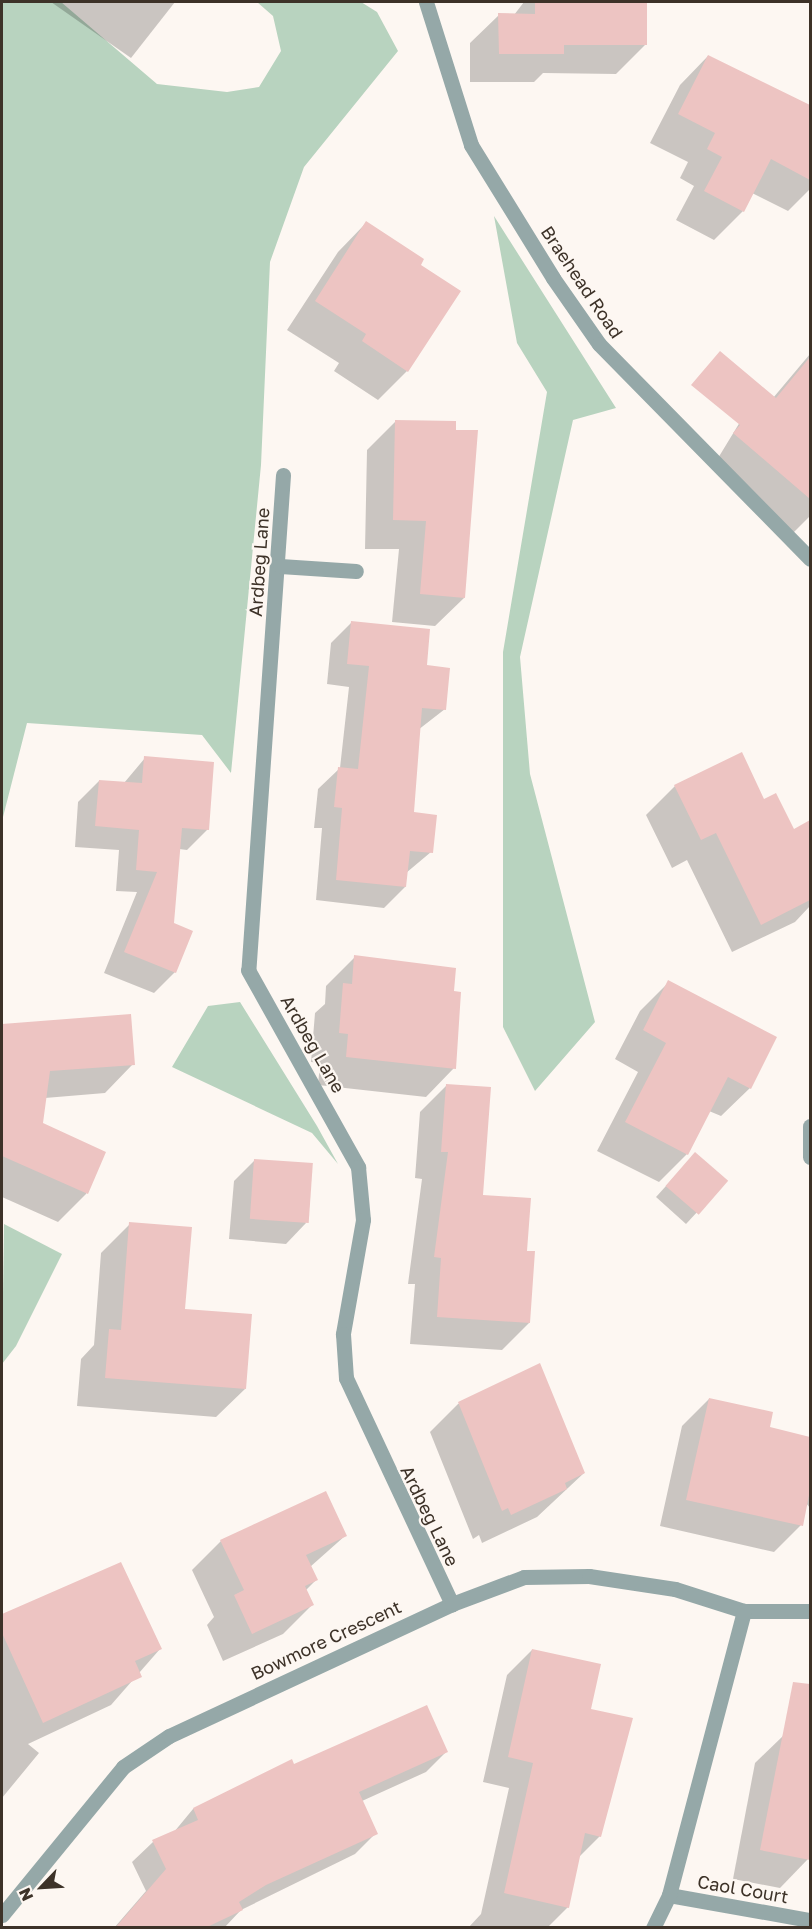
<!DOCTYPE html>
<html>
<head>
<meta charset="utf-8">
<style>
	body { margin:0 }
	#map { position:relative; width:812px; height:1929px; overflow:hidden; background:#fdf7f2; font-family:"Golos Text",sans-serif }
	div>[style] { position:absolute }
	.green>* { inset:0; background:#b8d3bf }
	.shadow>* { inset:0; background:#0003 }
	.building>* { inset:0; background:#edc4c2; transform-origin:0 0 }
	.street>* { height:15px; margin:-7.5px; padding:0 7.5px; transform-origin:7.5px; border-radius:7.5px; background:#95a8a8 }
	span { translate:-50% -50%; white-space:nowrap; text-align:center; line-height:1.15; -webkit-text-stroke:4.5px #fdf7f2; paint-order:stroke }
	.street-label { font-size:18px; color:#3d3228 }
	.frame { position:absolute; inset:0; border:3px solid #3d3228; pointer-events:none }
	.north { position:absolute; left:12px; top:1857px; width:60px; height:60px; -webkit-text-stroke:4px #fdf7f2; paint-order:stroke; rotate:245deg; font-size:16px; font-weight:700; line-height:24px; text-align:center; color:#3d3228 }
	.north::after { content:''; display:block; margin:auto; width:21px; height:27px; background:#3d3228; clip-path:polygon(50% 0,100% 100%,50% 72%,0 100%) }
</style>
</head>
<body>
<div id="map">
	<div class="green">
		<div style="clip-path:polygon(2px 2px,61px 2px,157px 84px,227px 92px,259px 87px,281px 51px,273px 16px,257px 2px,361px 2px,377px 12px,398px 51px,304px 167px,270px 262px,261px 465px,231px 773px,202px 735px,27px 723px,2px 821px)"></div>
		<div style="clip-path:polygon(494px 216px,616px 408px,573px 420px,520px 657px,530px 774px,595px 1022px,535px 1091px,503px 1027px,503px 652px,547px 392px,517px 343px)"></div>
		<div style="clip-path:polygon(240px 1002px,317px 1126px,338px 1164px,312px 1133px,172px 1067px,208px 1006px)"></div>
		<div style="clip-path:polygon(4px 1224px,62px 1254px,16px 1346px,2px 1364px)"></div>
	</div>
	<div class="shadow">
		<div style="clip-path:polygon(51px 2px,175px 2px,131px 58px)"></div>
		<div style="clip-path:polygon(524px 2px,646px 2px,645px 45px,616px 74px,543px 73px,534px 82px,470px 82px,470px 43px,499px 15px,514px 15px)"></div>
		<div style="clip-path:polygon(708px 56px,810px 107px,810px 189px,788px 211px,752px 193px,743px 211px,714px 240px,676px 220px,694px 186px,680px 178px,688px 162px,650px 143px,680px 85px)"></div>
		<div style="clip-path:polygon(366px 223px,418px 266px,407px 371px,378px 400px,334px 371px,339px 363px,287px 330px,338px 252px)"></div>
		<div style="clip-path:polygon(810px 354px,810px 516px,791px 535px,712px 468px,740px 422px,773px 398px)"></div>
		<div style="clip-path:polygon(396px 421px,464px 598px,435px 626px,392px 622px,399px 549px,365px 549px,367px 450px)"></div>
		<div style="clip-path:polygon(352px 622px,425px 666px,445px 709px,418px 730px,413px 814px,431px 852px,406px 873px,405px 887px,384px 908px,316px 900px,322px 828px,314px 828px,318px 789px,340px 768px,349px 687px,327px 684px,331px 643px)"></div>
		<div style="clip-path:polygon(741px 754px,764px 801px,793px 831px,808px 823px,810px 828px,810px 906px,795px 922px,732px 952px,687px 860px,672px 868px,646px 815px,675px 786px)"></div>
		<div style="clip-path:polygon(145px 758px,208px 829px,187px 850px,179px 849px,173px 924px,191px 932px,175px 972px,154px 993px,104px 973px,137px 892px,116px 891px,119px 850px,75px 847px,78px 802px,99px 781px,124px 783px)"></div>
		<div style="clip-path:polygon(355px 957px,452px 992px,454px 1068px,426px 1097px,318px 1085px,320px 1063px,311px 1062px,315px 1013px,325px 1004px,326px 986px)"></div>
		<div style="clip-path:polygon(669px 982px,750px 1088px,721px 1116px,709px 1111px,687px 1154px,659px 1182px,597px 1151px,638px 1072px,615px 1059px,640px 1011px)"></div>
		<div style="clip-path:polygon(129px 1015px,133px 1064px,105px 1093px,45px 1098px,42px 1124px,104px 1153px,86px 1194px,58px 1222px,2px 1197px,2px 1025px)"></div>
		<div style="clip-path:polygon(447px 1085px,482px 1197px,526px 1252px,529px 1323px,502px 1350px,410px 1344px,415px 1284px,408px 1284px,422px 1179px,415px 1178px,420px 1112px)"></div>
		<div style="clip-path:polygon(255px 1160px,306px 1223px,286px 1244px,229px 1239px,234px 1181px)"></div>
		<div style="clip-path:polygon(685px 1165px,726px 1181px,686px 1224px,656px 1197px)"></div>
		<div style="clip-path:polygon(130px 1224px,184px 1310px,245px 1389px,216px 1417px,77px 1406px,81px 1359px,94px 1345px,101px 1253px)"></div>
		<div style="clip-path:polygon(539px 1365px,584px 1473px,537px 1517px,482px 1543px,479px 1535px,473px 1539px,430px 1432px,458px 1404px)"></div>
		<div style="clip-path:polygon(709px 1399px,768px 1429px,810px 1438px,810px 1508px,806px 1503px,801px 1525px,774px 1552px,660px 1526px,682px 1426px)"></div>
		<div style="clip-path:polygon(346px 1535px,310px 1567px,316px 1580px,305px 1591px,312px 1605px,283px 1634px,223px 1661px,207px 1625px,214px 1617px,192px 1570px,221px 1541px)"></div>
		<div style="clip-path:polygon(120px 1564px,160px 1649px,111px 1705px,28px 1744px,39px 1753px,2px 1798px,2px 1616px)"></div>
		<div style="clip-path:polygon(532px 1650px,590px 1710px,600px 1836px,578px 1858px,568px 1907px,547px 1928px,468px 1928px,481px 1914px,509px 1788px,483px 1782px,507px 1675px)"></div>
		<div style="clip-path:polygon(784px 1735px,810px 1740px,810px 1849px,808px 1859px,780px 1888px,733px 1879px,755px 1763px)"></div>
		<div style="clip-path:polygon(446px 1752px,426px 1772px,362px 1801px,376px 1833px,355px 1854px,241px 1910px,224px 1928px,114px 1928px,146px 1891px,132px 1862px,153px 1842px,174px 1832px,193px 1809px,291px 1761px,294px 1766px)"></div>
	</div>
	<div class="building">
		<div style="clip-path:polygon(535px 2px,647px 2px,647px 45px,564px 45px,564px 54px,499px 54px,498px 13px,535px 14px)"></div>
		<div style="clip-path:polygon(708px 55px,810px 105px,810px 180px,771px 159px,744px 212px,704px 191px,722px 157px,707px 149px,715px 133px,678px 114px)"></div>
		<div style="clip-path:polygon(366px 221px,424px 259px,421px 265px,461px 291px,408px 372px,362px 341px,366px 334px,315px 301px)"></div>
		<div style="clip-path:polygon(720px 351px,776px 398px,810px 357px,810px 499px,733px 433px,740px 425px,691px 385px)"></div>
		<div style="clip-path:polygon(395px 420px,456px 421px,456px 430px,478px 430px,465px 598px,420px 594px,426px 521px,393px 520px)"></div>
		<div style="clip-path:polygon(351px 621px,430px 629px,427px 665px,450px 668px,446px 710px,422px 708px,414px 812px,437px 815px,433px 853px,410px 851px,406px 887px,336px 880px,342px 808px,334px 807px,338px 767px,358px 769px,369px 666px,347px 664px)"></div>
		<div style="clip-path:polygon(742px 752px,764px 799px,776px 793px,794px 829px,810px 820px,810px 900px,761px 925px,716px 833px,701px 840px,674px 785px)"></div>
		<div style="clip-path:polygon(144px 756px,214px 762px,209px 830px,182px 828px,174px 923px,193px 931px,176px 973px,124px 952px,157px 872px,136px 870px,139px 830px,95px 826px,99px 780px,142px 783px)"></div>
		<div style="clip-path:polygon(354px 955px,456px 968px,454px 991px,461px 992px,456px 1069px,346px 1057px,348px 1034px,339px 1033px,343px 983px,352px 984px)"></div>
		<div style="clip-path:polygon(668px 980px,777px 1037px,751px 1089px,728px 1077px,688px 1155px,625px 1122px,666px 1043px,643px 1030px)"></div>
		<div style="clip-path:polygon(131px 1014px,135px 1065px,50px 1071px,43px 1123px,106px 1152px,88px 1194px,2px 1156px,2px 1024px)"></div>
		<div style="clip-path:polygon(446px 1084px,491px 1087px,483px 1195px,531px 1198px,527px 1251px,535px 1251px,530px 1323px,437px 1317px,441px 1258px,434px 1257px,448px 1152px,441px 1152px)"></div>
		<div style="left:695px;top:1152px;width:44px;height:45px;rotate:41deg"></div>
		<div style="left:254px;top:1159px;width:59px;height:60px;rotate:4deg"></div>
		<div style="clip-path:polygon(129px 1222px,192px 1227px,185px 1309px,252px 1314px,246px 1389px,105px 1378px,109px 1329px,121px 1330px)"></div>
		<div style="clip-path:polygon(540px 1363px,585px 1473px,565px 1483px,567px 1489px,511px 1515px,508px 1508px,502px 1511px,458px 1402px)"></div>
		<div style="clip-path:polygon(709px 1398px,773px 1412px,770px 1427px,810px 1437px,810px 1490px,803px 1526px,686px 1500px)"></div>
		<div style="clip-path:polygon(326px 1491px,347px 1536px,306px 1555px,318px 1580px,305px 1586px,314px 1605px,252px 1634px,234px 1595px,244px 1590px,220px 1540px)"></div>
		<div style="clip-path:polygon(121px 1562px,162px 1649px,135px 1661px,142px 1677px,43px 1723px,2px 1633px,2px 1614px)"></div>
		<div style="clip-path:polygon(532px 1649px,601px 1664px,591px 1709px,633px 1718px,601px 1837px,585px 1833px,569px 1908px,504px 1893px,533px 1763px,508px 1757px)"></div>
		<div style="clip-path:polygon(793px 1682px,810px 1684px,810px 1860px,760px 1850px)"></div>
		<div style="clip-path:polygon(427px 1705px,448px 1752px,359px 1792px,378px 1834px,266px 1885px,239px 1902px,243px 1910px,205px 1928px,115px 1928px,166px 1869px,152px 1840px,198px 1820px,193px 1808px,292px 1759px,294px 1764px)"></div>
	</div>
	<div class="street">
		<div style="left:426px;top:2px;width:150px;rotate:72.5deg"></div>
		<div style="left:471px;top:145px;width:156px;rotate:58.3deg"></div>
		<div style="left:553px;top:278px;width:80px;rotate:55.1deg"></div>
		<div style="left:599px;top:344px;width:301px;rotate:45.5deg"></div>
		<div style="left:283px;top:475px;width:496px;rotate:94deg"></div>
		<div style="left:248px;top:970px;width:226px;rotate:60.8deg"></div>
		<div style="left:358px;top:1167px;width:53px;rotate:84.6deg"></div>
		<div style="left:363px;top:1220px;width:116px;rotate:100deg"></div>
		<div style="left:343px;top:1334px;width:44px;rotate:86.1deg"></div>
		<div style="left:346px;top:1378px;width:250px;rotate:64.9deg"></div>
		<div style="left:280px;top:566px;width:76px;rotate:3.8deg"></div>
		<div style="left:810px;top:1126px;width:31px;rotate:90deg"></div>
		<div style="left:669px;top:1895px;width:143px;rotate:10.1deg"></div>
		<div style="left:2px;top:1915px;width:191px;rotate:-50.7deg"></div>
		<div style="left:123px;top:1767px;width:55px;rotate:-34deg"></div>
		<div style="left:169px;top:1736px;width:312px;rotate:-25deg"></div>
		<div style="left:452px;top:1604px;width:77px;rotate:-20.6deg"></div>
		<div style="left:524px;top:1577px;width:65px;rotate:-0.9deg"></div>
		<div style="left:589px;top:1576px;width:87px;rotate:8.6deg"></div>
		<div style="left:675px;top:1589px;width:72px;rotate:17.7deg"></div>
		<div style="left:744px;top:1611px;width:66px"></div>
		<div style="left:653px;top:1928px;width:37px;rotate:-64deg"></div>
		<div style="left:669px;top:1895px;width:294px;rotate:-75.2deg"></div>
	</div>
	<div class="street-label">
		<span style="left:582px;top:282px;rotate:56deg">Braehead Road</span>
		<span style="left:259px;top:562px;rotate:-86deg">Ardbeg Lane</span>
		<span style="left:313px;top:1044px;rotate:60deg">Ardbeg Lane</span>
		<span style="left:430px;top:1516px;rotate:64deg">Ardbeg Lane</span>
		<span style="left:326px;top:1640px;rotate:-25deg">Bowmore Crescent</span>
		<span style="left:743px;top:1889px;rotate:10deg">Caol Court</span>
	</div>
	<div class="frame"></div>
	<div class="north">N</div>
</div>
</body>
</html>
